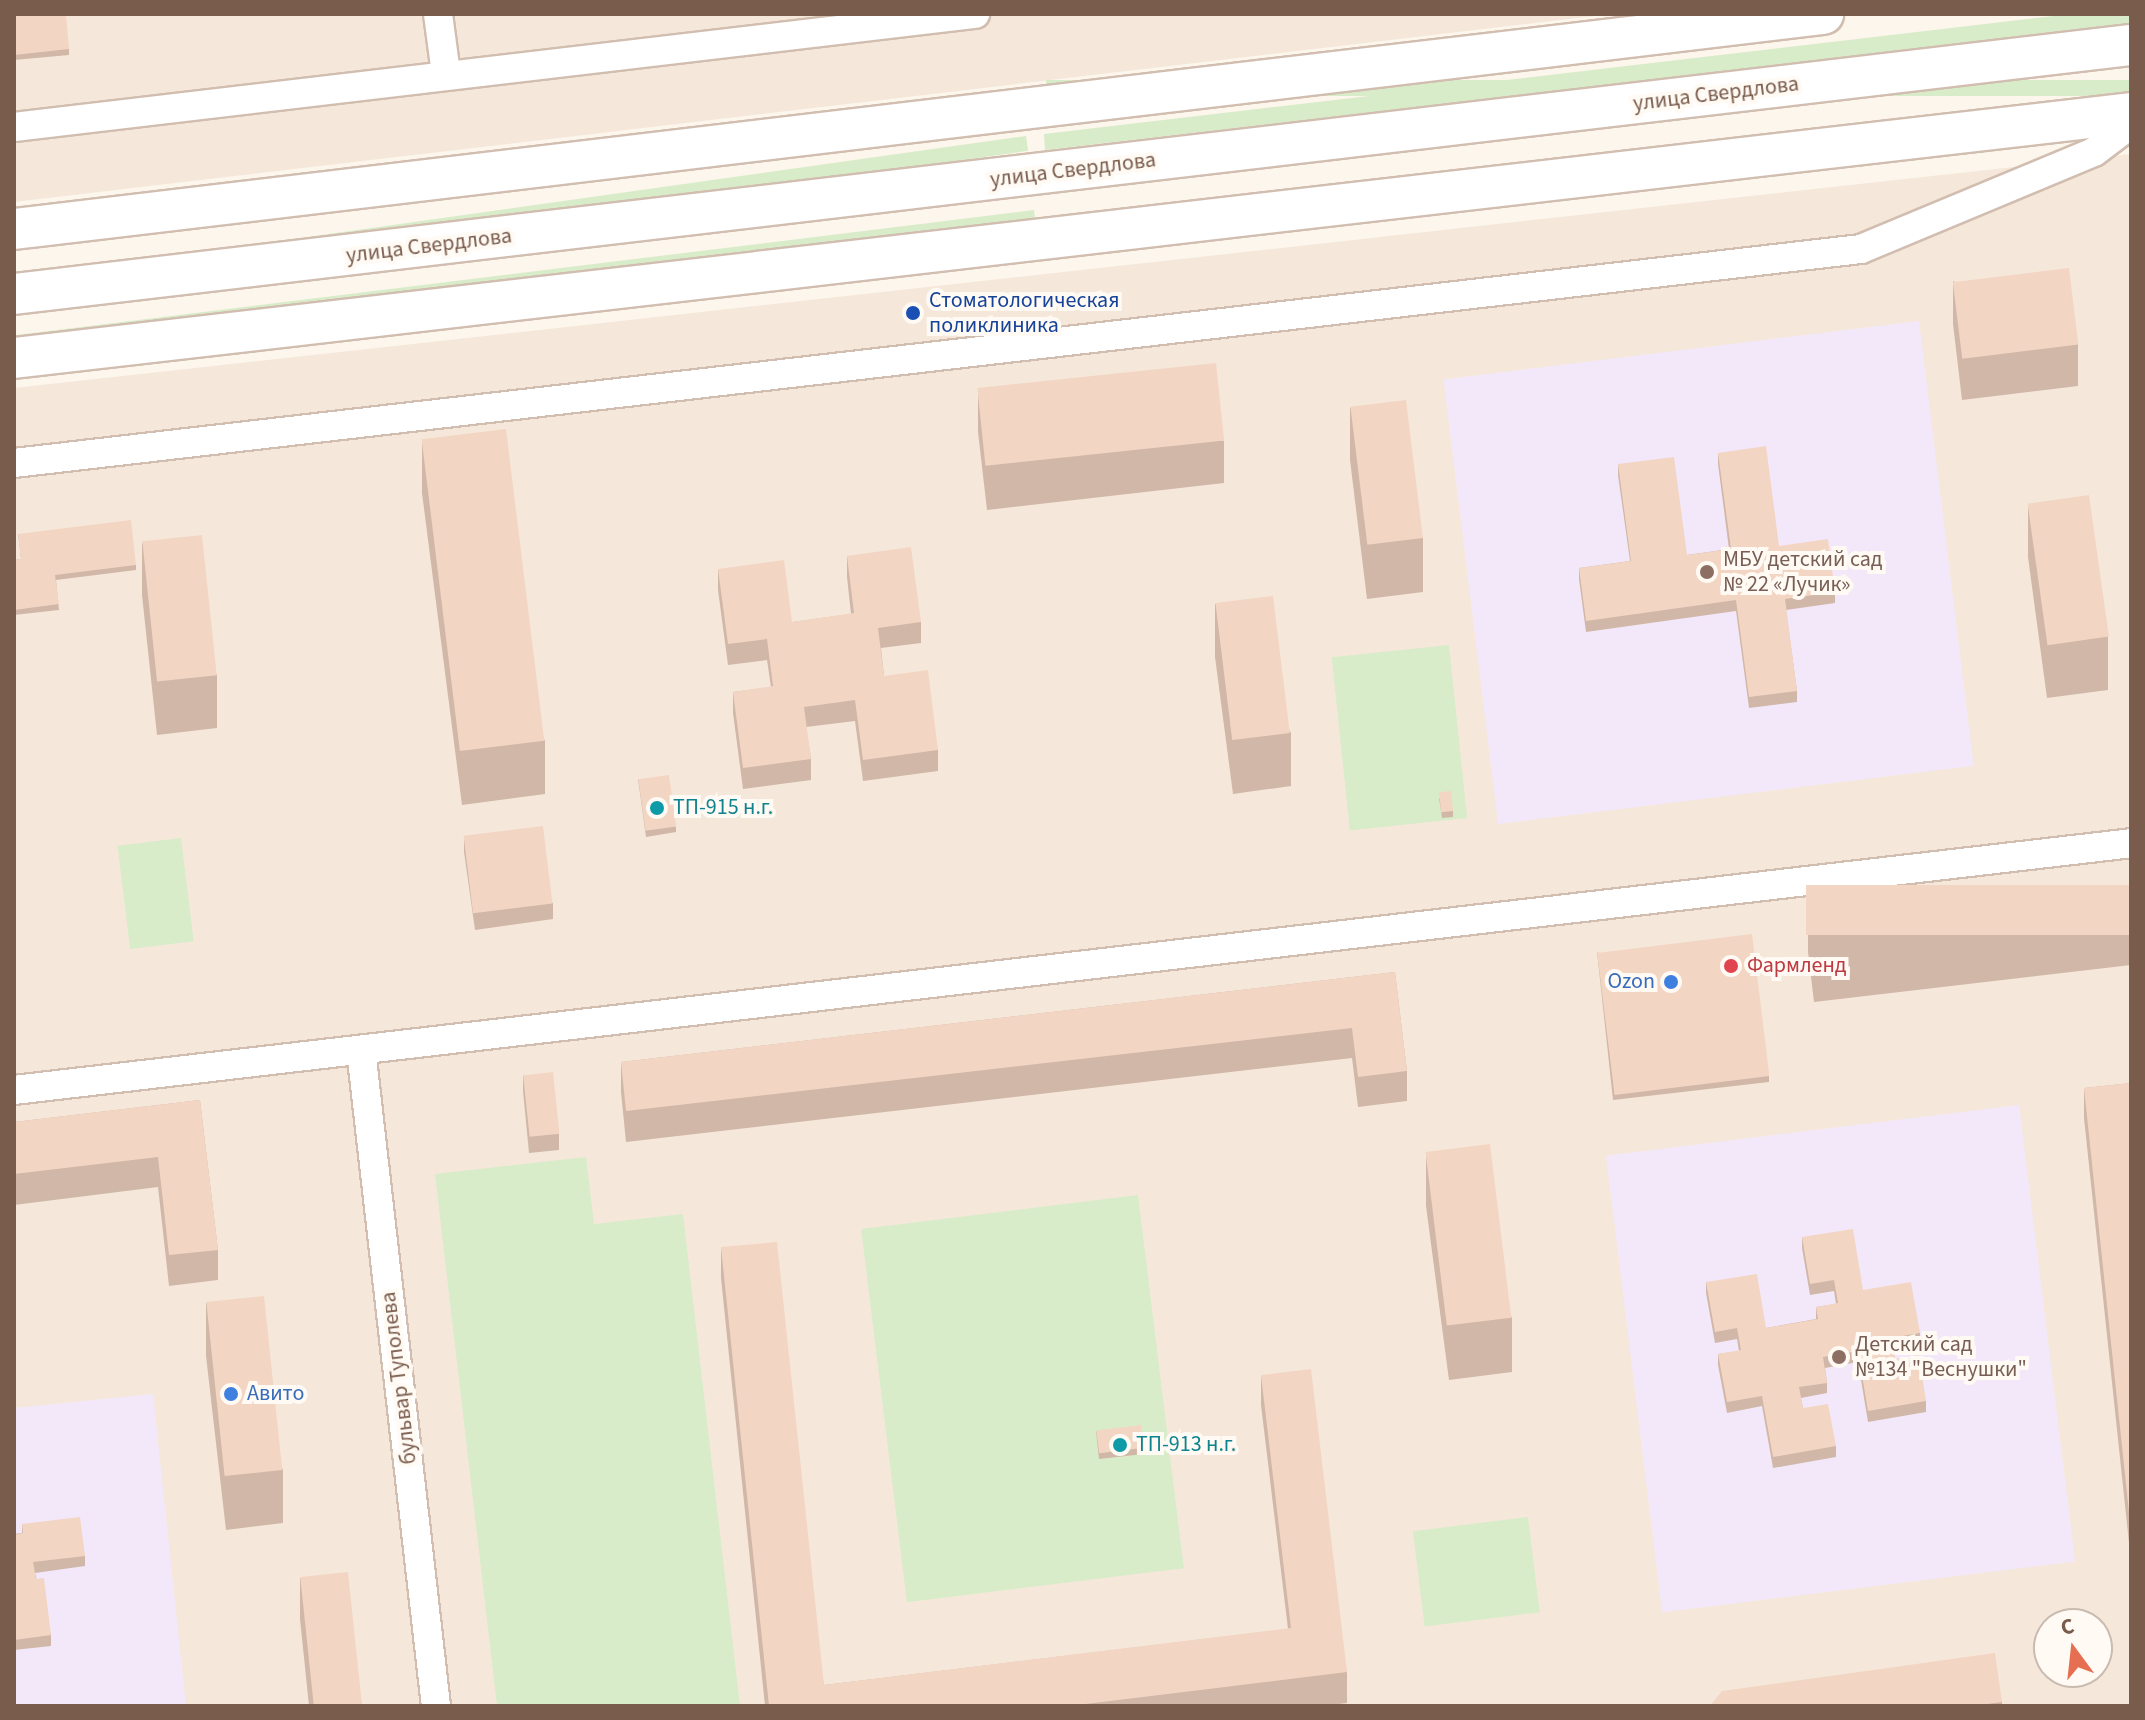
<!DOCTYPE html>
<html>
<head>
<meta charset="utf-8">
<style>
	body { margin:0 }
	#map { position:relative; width:2145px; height:1720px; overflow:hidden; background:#fdf6ec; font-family:"Source Sans 3",sans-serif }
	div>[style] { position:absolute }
	.residential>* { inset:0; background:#f5e8da }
	.education>* { inset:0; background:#f3e8fa; transform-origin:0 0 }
	.green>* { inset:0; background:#d8ecc9; transform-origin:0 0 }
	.roads { filter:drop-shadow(2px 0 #d1beb0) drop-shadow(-2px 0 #d1beb0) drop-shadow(0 2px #d1beb0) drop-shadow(0 -2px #d1beb0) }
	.minor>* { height:28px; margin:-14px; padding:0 14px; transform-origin:14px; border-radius:14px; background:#fff }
	.secondary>* { height:40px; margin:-20px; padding:0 20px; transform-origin:20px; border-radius:20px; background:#fff }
	.wall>* { inset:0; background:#d1b7a8 }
	.building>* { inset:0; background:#f3d5c3; transform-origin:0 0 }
	.dots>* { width:22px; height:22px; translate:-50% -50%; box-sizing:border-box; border:4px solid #fffaf3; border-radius:50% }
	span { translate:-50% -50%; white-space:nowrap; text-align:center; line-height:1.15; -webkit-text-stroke:8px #fffaf3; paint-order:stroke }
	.street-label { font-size:22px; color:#7a5c4d }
	.transit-label { font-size:22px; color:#164399 }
	.left { translate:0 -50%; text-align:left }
	.education-label { font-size:22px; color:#785e54 }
	.culture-label { font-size:22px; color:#0d838f }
	.health-label { font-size:22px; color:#be3a42 }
	.shop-label { font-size:22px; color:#366cbe }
	.right { translate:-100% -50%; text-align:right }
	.frame { position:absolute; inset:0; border:16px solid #7a5c4d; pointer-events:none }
	.north { position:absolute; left:2033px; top:1608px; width:80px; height:80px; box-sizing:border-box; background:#fffaf3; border:2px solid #cabbb1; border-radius:50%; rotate:345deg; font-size:22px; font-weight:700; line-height:32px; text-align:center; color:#7a5c4d }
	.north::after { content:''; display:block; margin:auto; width:28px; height:36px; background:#e76f51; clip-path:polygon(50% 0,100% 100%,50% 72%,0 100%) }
</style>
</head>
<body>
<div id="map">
	<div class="residential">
		<div style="clip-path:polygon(14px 14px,1612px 14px,14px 202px)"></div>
		<div style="clip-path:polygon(evenodd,2131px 154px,2131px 1706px,14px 1706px,14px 388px,2131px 154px,2049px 1624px,2097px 1624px,2097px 1672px,2049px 1672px,2049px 1624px)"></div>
	</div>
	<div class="education">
		<div style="left:1919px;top:321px;width:448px;height:479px;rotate:83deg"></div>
		<div style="left:2019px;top:1105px;width:460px;height:416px;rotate:83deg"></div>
		<div style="clip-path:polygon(153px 1394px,186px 1706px,14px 1706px,14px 1408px)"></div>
	</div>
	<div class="green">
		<div style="clip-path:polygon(2071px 14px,2131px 14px,2131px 24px,1045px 150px,1044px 134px)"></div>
		<div style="left:2131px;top:80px;width:16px;height:1085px;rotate:90deg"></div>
		<div style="left:1026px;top:136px;width:15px;height:1019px;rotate:82deg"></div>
		<div style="left:1034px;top:210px;width:16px;height:1027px;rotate:83deg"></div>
		<div style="left:1449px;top:645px;width:174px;height:118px;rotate:84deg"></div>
		<div style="left:181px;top:838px;width:104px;height:64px;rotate:83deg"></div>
		<div style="clip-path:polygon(586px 1157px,594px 1224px,683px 1214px,740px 1706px,497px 1706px,435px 1174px)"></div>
		<div style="left:1138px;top:1195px;width:376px;height:279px;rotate:83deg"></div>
		<div style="left:1528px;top:1517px;width:96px;height:116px;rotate:83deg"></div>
	</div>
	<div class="roads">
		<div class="minor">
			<div style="left:438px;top:14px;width:61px;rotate:82.4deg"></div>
			<div style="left:14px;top:127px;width:968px;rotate:-6.71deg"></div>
			<div style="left:14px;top:463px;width:1859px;rotate:-6.61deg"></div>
			<div style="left:1861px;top:249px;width:252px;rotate:-22.6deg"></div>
			<div style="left:2094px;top:152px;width:46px;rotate:-37.1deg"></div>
			<div style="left:361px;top:1050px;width:660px;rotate:83.48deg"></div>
			<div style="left:14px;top:1090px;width:2131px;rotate:-6.65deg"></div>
		</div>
		<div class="secondary">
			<div style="left:14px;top:229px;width:1822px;rotate:-6.78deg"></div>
			<div style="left:14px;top:294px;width:2132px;rotate:-6.71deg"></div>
			<div style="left:14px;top:358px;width:2131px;rotate:-6.6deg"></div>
		</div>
	</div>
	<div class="wall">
		<div style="clip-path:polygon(14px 14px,69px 49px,69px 55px,14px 60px)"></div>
		<div style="clip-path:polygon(1953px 281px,2078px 344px,2078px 386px,1962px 400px,1953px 324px)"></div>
		<div style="clip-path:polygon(978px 390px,1224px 441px,1224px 483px,987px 510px,978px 432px)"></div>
		<div style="clip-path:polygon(1350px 407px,1423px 538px,1423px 592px,1367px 599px,1350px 460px)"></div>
		<div style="clip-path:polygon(422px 440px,545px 741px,545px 794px,462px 805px,422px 493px)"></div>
		<div style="clip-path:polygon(1718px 453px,1779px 546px,1835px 592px,1835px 603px,1786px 610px,1797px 691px,1797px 702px,1749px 708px,1736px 611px,1586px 632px,1579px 579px,1579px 568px,1630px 561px,1618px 475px,1618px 464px,1687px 555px,1729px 549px,1718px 464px)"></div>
		<div style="clip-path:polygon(2028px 504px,2108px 637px,2108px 690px,2047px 698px,2028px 557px)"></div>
		<div style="clip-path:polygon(18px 534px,136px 565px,136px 570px,56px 580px,59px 610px,14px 615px,14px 560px,21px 559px)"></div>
		<div style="clip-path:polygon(142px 542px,217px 675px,217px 728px,157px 735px,142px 595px)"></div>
		<div style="clip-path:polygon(847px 556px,921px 622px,921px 643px,881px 648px,884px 676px,938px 750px,938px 771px,863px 781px,855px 721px,806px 727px,811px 759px,811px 780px,743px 789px,733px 713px,733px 692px,771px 687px,767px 660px,728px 665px,718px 590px,718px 569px,792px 622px,851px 614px,847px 577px)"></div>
		<div style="clip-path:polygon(1215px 603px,1291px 733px,1291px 786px,1233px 794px,1215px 657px)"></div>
		<div style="clip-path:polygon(638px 779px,676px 827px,676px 832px,646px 837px)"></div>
		<div style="clip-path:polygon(1439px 798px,1453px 811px,1453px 817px,1442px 818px)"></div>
		<div style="clip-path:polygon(464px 836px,553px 903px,553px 919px,475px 930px,464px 852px)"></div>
		<div style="clip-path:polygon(2131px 885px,2131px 965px,1814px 1002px,1808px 952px,1808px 922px)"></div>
		<div style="clip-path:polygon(1597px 952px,1769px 1076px,1769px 1082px,1613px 1100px)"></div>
		<div style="clip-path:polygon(1395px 972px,1407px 1071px,1407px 1101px,1358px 1107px,1352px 1058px,626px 1142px,621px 1092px,621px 1062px)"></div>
		<div style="clip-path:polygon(523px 1075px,559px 1134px,559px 1150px,529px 1153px,523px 1091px)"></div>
		<div style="clip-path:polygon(2131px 1083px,2131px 1562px,2084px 1118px,2084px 1088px)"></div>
		<div style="clip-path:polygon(200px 1100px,218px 1250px,218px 1280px,169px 1286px,158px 1187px,14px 1205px,14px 1122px)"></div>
		<div style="clip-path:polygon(1426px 1153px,1512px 1318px,1512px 1372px,1449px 1380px,1426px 1206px)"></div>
		<div style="clip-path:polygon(1802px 1237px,1863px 1290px,1920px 1333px,1920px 1344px,1893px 1348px,1895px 1359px,1926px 1401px,1926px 1412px,1868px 1422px,1858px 1362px,1825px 1368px,1827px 1383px,1827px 1393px,1801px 1398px,1803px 1408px,1836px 1446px,1836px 1457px,1773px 1468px,1762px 1406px,1727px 1413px,1718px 1365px,1718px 1354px,1739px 1351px,1737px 1339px,1715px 1343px,1706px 1293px,1706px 1282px,1766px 1328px,1816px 1319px,1816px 1307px,1836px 1304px,1834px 1291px,1810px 1295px,1802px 1248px)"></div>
		<div style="clip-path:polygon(721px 1247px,824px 1685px,1288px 1629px,1261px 1405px,1261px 1375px,1347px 1672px,1347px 1703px,1321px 1706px,765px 1706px,721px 1278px)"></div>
		<div style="clip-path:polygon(206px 1302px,283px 1470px,283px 1523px,226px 1530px,206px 1356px)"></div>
		<div style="clip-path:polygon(1096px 1431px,1144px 1448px,1144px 1454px,1099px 1459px)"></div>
		<div style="clip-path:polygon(22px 1524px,85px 1556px,85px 1566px,35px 1573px,51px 1635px,51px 1646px,14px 1650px,14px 1534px,22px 1533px)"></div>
		<div style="clip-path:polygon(300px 1577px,363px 1706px,309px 1706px,300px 1619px)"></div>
		<div style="clip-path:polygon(2002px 1702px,2002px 1706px,1710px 1706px)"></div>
	</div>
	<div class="building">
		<div style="clip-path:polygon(14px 14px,66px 14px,69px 49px,14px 55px)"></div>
		<div style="left:2069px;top:268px;width:77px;height:117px;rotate:83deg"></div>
		<div style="left:1216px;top:363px;width:78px;height:240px;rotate:84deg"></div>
		<div style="left:1406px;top:400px;width:139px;height:56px;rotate:83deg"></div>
		<div style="left:506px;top:429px;width:314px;height:85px;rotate:83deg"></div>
		<div style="clip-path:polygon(1766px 446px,1779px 546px,1828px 539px,1835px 592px,1785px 599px,1797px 691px,1749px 697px,1736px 600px,1586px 621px,1579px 568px,1631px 561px,1618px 464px,1674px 457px,1687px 555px,1731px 549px,1718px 453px)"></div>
		<div style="left:2089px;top:495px;width:143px;height:62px;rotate:82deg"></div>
		<div style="clip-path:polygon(131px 520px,136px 565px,55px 575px,59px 604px,14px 610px,14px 560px,21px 559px,18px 534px)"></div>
		<div style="left:202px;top:535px;width:141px;height:60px;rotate:84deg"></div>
		<div style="clip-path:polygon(911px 547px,921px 622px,878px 628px,884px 676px,928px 670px,938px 750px,863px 760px,855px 700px,804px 707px,811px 759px,743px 768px,733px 692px,773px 686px,767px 639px,728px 644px,718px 569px,784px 560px,792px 622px,854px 613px,847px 556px)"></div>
		<div style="left:1273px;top:596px;width:138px;height:58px;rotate:83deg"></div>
		<div style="left:669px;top:775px;width:52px;height:31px;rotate:82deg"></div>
		<div style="left:1451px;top:791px;width:20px;height:12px;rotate:84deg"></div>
		<div style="left:543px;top:826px;width:78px;height:80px;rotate:83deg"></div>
		<div style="left:2131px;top:885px;width:50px;height:325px;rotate:90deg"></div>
		<div style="left:1752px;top:934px;width:143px;height:156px;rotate:83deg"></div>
		<div style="clip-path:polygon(1395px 972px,1407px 1071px,1358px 1077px,1352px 1028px,626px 1111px,621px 1062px)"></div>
		<div style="left:553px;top:1072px;width:62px;height:30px;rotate:84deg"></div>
		<div style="clip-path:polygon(2131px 1083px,2131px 1531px,2084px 1088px)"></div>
		<div style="clip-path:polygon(200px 1100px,218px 1250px,169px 1255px,158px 1157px,14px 1174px,14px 1122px)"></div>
		<div style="left:1490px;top:1144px;width:175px;height:65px;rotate:83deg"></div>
		<div style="clip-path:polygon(1853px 1229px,1863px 1290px,1911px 1282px,1920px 1333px,1891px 1338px,1895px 1359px,1919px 1355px,1926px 1401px,1868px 1411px,1858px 1351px,1823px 1357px,1827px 1383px,1799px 1387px,1803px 1408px,1828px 1404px,1836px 1446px,1773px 1457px,1762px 1396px,1727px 1402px,1718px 1354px,1741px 1350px,1737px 1328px,1715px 1332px,1706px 1282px,1757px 1274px,1766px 1328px,1818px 1319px,1816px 1307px,1838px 1303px,1834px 1280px,1810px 1284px,1802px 1237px)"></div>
		<div style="clip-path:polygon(777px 1242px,824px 1685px,1291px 1628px,1261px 1375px,1311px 1369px,1347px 1672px,1069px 1706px,769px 1706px,721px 1247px)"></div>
		<div style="left:264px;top:1296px;width:175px;height:58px;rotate:84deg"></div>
		<div style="left:1141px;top:1425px;width:23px;height:45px;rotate:83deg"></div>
		<div style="clip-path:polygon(80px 1517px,85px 1556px,33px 1562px,36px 1579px,44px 1578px,51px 1635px,14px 1640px,14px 1535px,23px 1533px,22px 1524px)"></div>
		<div style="left:348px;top:1572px;width:135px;height:48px;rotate:84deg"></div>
		<div style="clip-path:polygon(1995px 1653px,2002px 1702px,1972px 1706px,1710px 1706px,1722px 1691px)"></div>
	</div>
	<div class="dots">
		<div style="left:913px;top:313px;background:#1a4fb4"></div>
		<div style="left:1707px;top:572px;background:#8d6e63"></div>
		<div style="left:657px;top:808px;background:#0f9aa8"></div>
		<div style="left:1731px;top:966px;background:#e0444e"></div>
		<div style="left:1671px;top:982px;background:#3f7fe0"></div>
		<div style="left:1839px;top:1357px;background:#8d6e63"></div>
		<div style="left:231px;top:1394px;background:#3f7fe0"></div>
		<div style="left:1120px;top:1445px;background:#0f9aa8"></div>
	</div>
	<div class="street-label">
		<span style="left:1716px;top:94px;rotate:-7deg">улица Свердлова</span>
		<span style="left:1073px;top:170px;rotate:-7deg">улица Свердлова</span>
		<span style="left:429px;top:246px;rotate:-7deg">улица Свердлова</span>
		<span style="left:399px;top:1378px;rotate:-97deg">бульвар Туполева</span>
	</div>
	<div class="transit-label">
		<span class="left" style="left:929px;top:313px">Стоматологическая<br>поликлиника</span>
	</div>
	<div class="education-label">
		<span class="left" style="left:1723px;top:572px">МБУ детский сад<br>№ 22 «Лучик»</span>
		<span class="left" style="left:1855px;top:1357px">Детский сад<br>№134 "Веснушки"</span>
	</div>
	<div class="culture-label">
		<span class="left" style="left:673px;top:808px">ТП-915 н.г.</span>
		<span class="left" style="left:1136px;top:1445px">ТП-913 н.г.</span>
	</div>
	<div class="health-label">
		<span class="left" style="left:1747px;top:966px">Фармленд</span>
	</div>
	<div class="shop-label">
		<span class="right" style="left:1655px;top:982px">Ozon</span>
		<span class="left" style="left:247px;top:1394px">Авито</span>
	</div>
	<div class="frame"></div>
	<div class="north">С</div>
</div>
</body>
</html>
